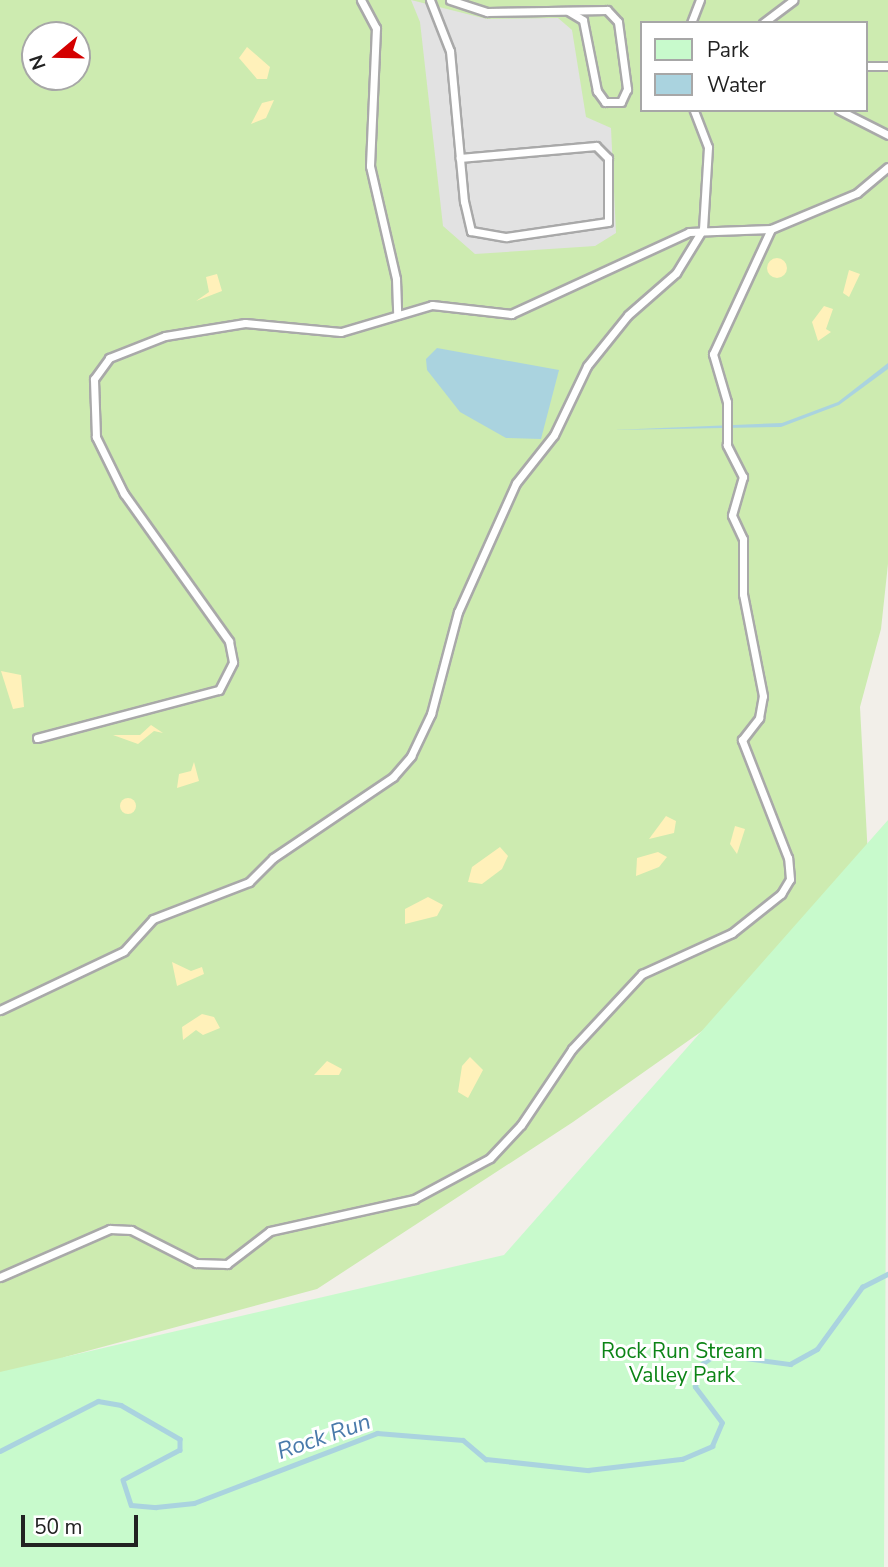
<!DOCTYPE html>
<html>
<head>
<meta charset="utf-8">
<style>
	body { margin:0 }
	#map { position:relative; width:888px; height:1567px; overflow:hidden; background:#f2efe9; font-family:"Nunito Sans",sans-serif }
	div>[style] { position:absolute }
	.grass>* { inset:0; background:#cdebb0 }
	.sand>* { inset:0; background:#fff1ba }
	.round { border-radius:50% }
	.park>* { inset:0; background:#c8facc }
	.parking>* { inset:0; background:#e2e2e2 }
	.water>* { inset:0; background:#aad3df }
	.stream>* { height:4.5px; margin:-2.25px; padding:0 2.25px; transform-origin:2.25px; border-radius:2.25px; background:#aad3df }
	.roads { filter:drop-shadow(2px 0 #a9a9a9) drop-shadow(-2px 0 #a9a9a9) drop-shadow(0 2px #a9a9a9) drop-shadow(0 -2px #a9a9a9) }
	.service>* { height:7px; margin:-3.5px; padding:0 3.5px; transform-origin:3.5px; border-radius:3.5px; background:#fff }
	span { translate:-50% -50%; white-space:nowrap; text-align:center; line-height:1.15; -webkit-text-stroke:6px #fff; paint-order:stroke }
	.park-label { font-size:21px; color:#0c8416 }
	.water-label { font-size:23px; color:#4a7aab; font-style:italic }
	.legend { position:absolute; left:640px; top:21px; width:228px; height:91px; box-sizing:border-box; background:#fff; border:2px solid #a7a7a7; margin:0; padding:9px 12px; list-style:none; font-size:21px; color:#222 }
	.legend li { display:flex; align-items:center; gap:14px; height:35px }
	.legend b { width:35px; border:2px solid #a7a7a7 }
	.north { position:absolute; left:21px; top:21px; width:70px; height:70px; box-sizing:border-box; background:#fff; border:2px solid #a7a7a7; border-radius:50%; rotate:251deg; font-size:19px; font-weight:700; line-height:28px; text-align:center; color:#222 }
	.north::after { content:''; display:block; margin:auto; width:24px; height:32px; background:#d40000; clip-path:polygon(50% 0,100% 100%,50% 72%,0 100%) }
	.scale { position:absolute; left:21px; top:1515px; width:117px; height:32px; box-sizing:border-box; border:4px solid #222; border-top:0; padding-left:9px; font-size:21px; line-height:24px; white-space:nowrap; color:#222; -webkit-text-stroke:5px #fff; paint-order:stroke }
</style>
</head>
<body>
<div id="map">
	<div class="grass">
		<div style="clip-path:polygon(evenodd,0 0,888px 0,888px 564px,881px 629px,860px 707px,868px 857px,783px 974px,573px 1122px,317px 1289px,65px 1357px,0 1385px,0 0,641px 23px,865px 23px,865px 110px,641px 110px,641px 23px,0 0,35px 35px,77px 35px,77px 77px,35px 77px,35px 35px)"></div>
	</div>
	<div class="sand">
		<div style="clip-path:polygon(247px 47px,270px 67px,267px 79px,257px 79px,239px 58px)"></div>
		<div style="clip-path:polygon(274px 100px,266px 118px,251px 124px,262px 103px)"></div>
		<div class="round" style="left:767px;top:258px;width:20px;height:20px"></div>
		<div style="clip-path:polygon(849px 270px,860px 274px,849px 297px,843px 293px)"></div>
		<div style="clip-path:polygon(217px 274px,222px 291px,196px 301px,209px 292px,206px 277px)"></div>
		<div style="clip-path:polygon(824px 306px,833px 309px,826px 329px,831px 332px,818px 341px,812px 322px)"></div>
		<div style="clip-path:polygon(1px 671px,21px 675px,24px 707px,13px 709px)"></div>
		<div style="clip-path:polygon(151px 725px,163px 733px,154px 731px,138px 744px,113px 735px,140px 735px)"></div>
		<div style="clip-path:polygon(194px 762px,199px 781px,177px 788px,179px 774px,191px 771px)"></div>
		<div class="round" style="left:120px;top:798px;width:16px;height:16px"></div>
		<div style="clip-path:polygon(666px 816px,676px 821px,674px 833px,649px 839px)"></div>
		<div style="clip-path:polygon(735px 826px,745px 829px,737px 854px,730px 844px)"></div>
		<div style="clip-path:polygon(500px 847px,508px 856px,502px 869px,482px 884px,468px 882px,472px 867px)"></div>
		<div style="clip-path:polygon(658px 852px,667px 857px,659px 867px,636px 876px,637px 858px)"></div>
		<div style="clip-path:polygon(428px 897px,443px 905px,437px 916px,405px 924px,405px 909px)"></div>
		<div style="clip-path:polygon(172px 962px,191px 971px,202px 967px,204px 974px,177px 986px)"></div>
		<div style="clip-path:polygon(202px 1014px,214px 1017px,220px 1028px,203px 1035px,196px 1030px,183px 1040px,182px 1027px)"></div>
		<div style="clip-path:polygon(470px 1057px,483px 1070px,468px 1098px,458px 1092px,462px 1066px)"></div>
		<div style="clip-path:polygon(327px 1061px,342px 1069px,339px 1075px,314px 1075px)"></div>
	</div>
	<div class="park">
		<div style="clip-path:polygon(888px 820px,884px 1567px,0 1567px,0 1372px,504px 1255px)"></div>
	</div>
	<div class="parking">
		<div style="clip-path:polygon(411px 0,487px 19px,558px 18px,572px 30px,586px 117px,611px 128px,616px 233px,595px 246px,475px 254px,443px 226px,420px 22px)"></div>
	</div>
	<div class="water">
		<div style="clip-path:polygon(437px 348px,559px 370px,541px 439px,506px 438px,460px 412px,427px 370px,426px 359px)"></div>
		<div style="clip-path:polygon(888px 363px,888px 369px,839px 405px,781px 427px,613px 430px,782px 423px,838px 402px)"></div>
	</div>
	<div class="stream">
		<div style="left:0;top:1451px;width:110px;rotate:-27deg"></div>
		<div style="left:98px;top:1401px;width:23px;rotate:10deg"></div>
		<div style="left:121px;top:1405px;width:68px;rotate:30deg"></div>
		<div style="left:180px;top:1439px;width:11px;rotate:90deg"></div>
		<div style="left:180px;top:1450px;width:64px;rotate:152.2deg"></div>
		<div style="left:123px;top:1480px;width:26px;rotate:72deg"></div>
		<div style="left:131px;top:1505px;width:25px;rotate:5deg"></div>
		<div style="left:156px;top:1507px;width:38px;rotate:-6deg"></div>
		<div style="left:194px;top:1503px;width:196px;rotate:-20.9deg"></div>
		<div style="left:377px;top:1433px;width:86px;rotate:4.7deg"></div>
		<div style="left:463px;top:1440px;width:30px;rotate:40deg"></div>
		<div style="left:486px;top:1459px;width:103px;rotate:6.2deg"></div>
		<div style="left:588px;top:1470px;width:95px;rotate:-6.7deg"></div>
		<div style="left:682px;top:1459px;width:33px;rotate:-23deg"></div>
		<div style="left:712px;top:1446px;width:25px;rotate:-67deg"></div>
		<div style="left:722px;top:1423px;width:45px;rotate:-126.9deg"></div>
		<div style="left:695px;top:1387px;width:21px;rotate:-79deg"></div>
		<div style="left:699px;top:1366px;width:21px;rotate:-35deg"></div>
		<div style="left:716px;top:1354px;width:75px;rotate:7.7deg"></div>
		<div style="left:790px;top:1364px;width:31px;rotate:-29deg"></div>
		<div style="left:817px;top:1349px;width:77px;rotate:-54deg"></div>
		<div style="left:862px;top:1287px;width:29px;rotate:-27deg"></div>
	</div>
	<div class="roads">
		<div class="service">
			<div style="left:361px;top:0;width:32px;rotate:62deg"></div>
			<div style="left:376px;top:28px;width:138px;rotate:92.5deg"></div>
			<div style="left:370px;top:166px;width:116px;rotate:77deg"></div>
			<div style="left:396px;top:279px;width:36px;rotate:88deg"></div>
			<div style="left:430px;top:0;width:55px;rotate:68.6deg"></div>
			<div style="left:450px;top:51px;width:151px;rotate:84.7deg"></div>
			<div style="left:464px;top:201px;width:31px;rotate:77deg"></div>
			<div style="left:471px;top:231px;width:36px;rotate:10deg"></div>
			<div style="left:506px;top:237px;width:103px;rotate:-8.4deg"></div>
			<div style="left:608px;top:222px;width:64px;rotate:-90deg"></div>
			<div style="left:608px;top:158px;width:17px;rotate:-135deg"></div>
			<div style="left:596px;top:146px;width:137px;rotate:175deg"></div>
			<div style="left:450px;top:0;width:39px;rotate:18deg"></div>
			<div style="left:487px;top:12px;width:120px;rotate:-1deg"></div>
			<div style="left:607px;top:10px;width:16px;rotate:47deg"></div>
			<div style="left:618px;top:22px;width:68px;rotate:82.3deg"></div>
			<div style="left:627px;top:89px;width:14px;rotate:115deg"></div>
			<div style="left:621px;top:102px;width:16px;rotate:180deg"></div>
			<div style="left:605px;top:102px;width:14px;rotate:-126deg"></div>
			<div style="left:597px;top:91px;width:72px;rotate:-101.2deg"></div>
			<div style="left:583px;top:20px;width:17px;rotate:-149deg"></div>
			<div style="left:691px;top:23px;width:25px;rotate:-69deg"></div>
			<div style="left:763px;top:23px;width:38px;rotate:-37deg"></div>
			<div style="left:865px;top:66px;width:23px"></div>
			<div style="left:839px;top:110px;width:55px;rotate:27deg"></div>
			<div style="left:37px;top:738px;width:188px;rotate:-14.8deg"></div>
			<div style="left:219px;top:690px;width:31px;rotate:-63deg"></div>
			<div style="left:233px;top:662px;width:21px;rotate:-101deg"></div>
			<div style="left:229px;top:641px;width:181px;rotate:-125.5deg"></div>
			<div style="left:124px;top:494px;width:64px;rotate:-116.2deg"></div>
			<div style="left:96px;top:437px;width:58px;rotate:-92deg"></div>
			<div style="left:94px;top:379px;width:26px;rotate:-54deg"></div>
			<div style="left:109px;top:358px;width:60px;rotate:-21.4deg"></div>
			<div style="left:165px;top:336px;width:81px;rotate:-9.2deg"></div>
			<div style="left:245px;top:323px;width:96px;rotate:5.4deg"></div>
			<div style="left:341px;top:332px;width:95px;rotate:-16.5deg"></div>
			<div style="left:432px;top:305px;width:80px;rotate:6.5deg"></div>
			<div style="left:511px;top:314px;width:196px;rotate:-24.7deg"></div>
			<div style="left:689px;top:232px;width:82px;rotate:-2.1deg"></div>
			<div style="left:771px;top:229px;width:93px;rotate:-22.7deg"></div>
			<div style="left:857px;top:193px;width:40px;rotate:-40deg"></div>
			<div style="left:0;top:1010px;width:137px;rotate:-25.4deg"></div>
			<div style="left:124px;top:951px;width:43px;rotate:-47.8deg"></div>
			<div style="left:153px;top:919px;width:103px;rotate:-21.1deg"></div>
			<div style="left:249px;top:882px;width:34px;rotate:-45deg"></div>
			<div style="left:273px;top:858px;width:145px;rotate:-34deg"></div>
			<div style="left:393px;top:777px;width:28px;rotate:-49deg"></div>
			<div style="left:411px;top:756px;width:47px;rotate:-64.5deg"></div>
			<div style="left:431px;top:714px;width:106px;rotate:-75.2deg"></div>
			<div style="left:458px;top:612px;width:141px;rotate:-65.8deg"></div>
			<div style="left:516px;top:483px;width:61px;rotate:-51.6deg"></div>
			<div style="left:554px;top:435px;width:76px;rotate:-64.4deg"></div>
			<div style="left:587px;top:366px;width:65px;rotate:-51.2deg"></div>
			<div style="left:628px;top:315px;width:64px;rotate:-41.2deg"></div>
			<div style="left:676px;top:273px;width:52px;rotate:-58.5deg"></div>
			<div style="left:703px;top:229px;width:82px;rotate:-86.5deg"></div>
			<div style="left:708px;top:147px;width:40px;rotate:-111deg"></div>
			<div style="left:0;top:1277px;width:120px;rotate:-23.6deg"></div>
			<div style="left:110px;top:1229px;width:21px;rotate:3deg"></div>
			<div style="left:131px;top:1230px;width:73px;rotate:26.9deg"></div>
			<div style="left:196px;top:1263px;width:31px;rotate:2deg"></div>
			<div style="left:227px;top:1264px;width:54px;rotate:-37.5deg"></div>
			<div style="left:270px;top:1231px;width:148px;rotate:-12.5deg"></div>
			<div style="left:414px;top:1199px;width:86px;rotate:-28.3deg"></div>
			<div style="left:490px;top:1158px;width:45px;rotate:-46.8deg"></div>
			<div style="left:521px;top:1125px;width:92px;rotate:-56.1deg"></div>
			<div style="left:572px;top:1049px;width:103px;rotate:-47deg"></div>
			<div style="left:642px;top:974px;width:99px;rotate:-24.5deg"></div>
			<div style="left:732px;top:933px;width:63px;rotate:-38.5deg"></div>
			<div style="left:781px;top:894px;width:17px;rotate:-59deg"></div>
			<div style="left:790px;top:879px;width:21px;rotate:-95deg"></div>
			<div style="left:788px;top:858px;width:127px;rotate:-111.3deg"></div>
			<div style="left:742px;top:740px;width:28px;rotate:-52deg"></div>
			<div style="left:759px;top:718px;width:22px;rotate:-80deg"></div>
			<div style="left:763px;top:696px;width:104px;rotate:-101.1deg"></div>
			<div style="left:743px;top:594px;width:55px;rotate:-90deg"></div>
			<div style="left:743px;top:539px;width:26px;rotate:-115deg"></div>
			<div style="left:732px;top:515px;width:40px;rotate:-74deg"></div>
			<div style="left:743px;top:477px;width:36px;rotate:-117deg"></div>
			<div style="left:727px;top:445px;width:43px;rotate:-90deg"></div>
			<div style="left:727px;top:402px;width:50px;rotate:-106.3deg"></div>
			<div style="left:713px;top:354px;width:138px;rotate:-65.1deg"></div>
		</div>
	</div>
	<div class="park-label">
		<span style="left:682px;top:1363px">Rock Run Stream<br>Valley Park</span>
	</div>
	<div class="water-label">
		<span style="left:324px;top:1437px;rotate:-19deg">Rock Run</span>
	</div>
	<ul class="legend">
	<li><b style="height:19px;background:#c8facc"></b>Park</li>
	<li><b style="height:19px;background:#aad3df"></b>Water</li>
	</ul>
	<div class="north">N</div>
	<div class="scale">50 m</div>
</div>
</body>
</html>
